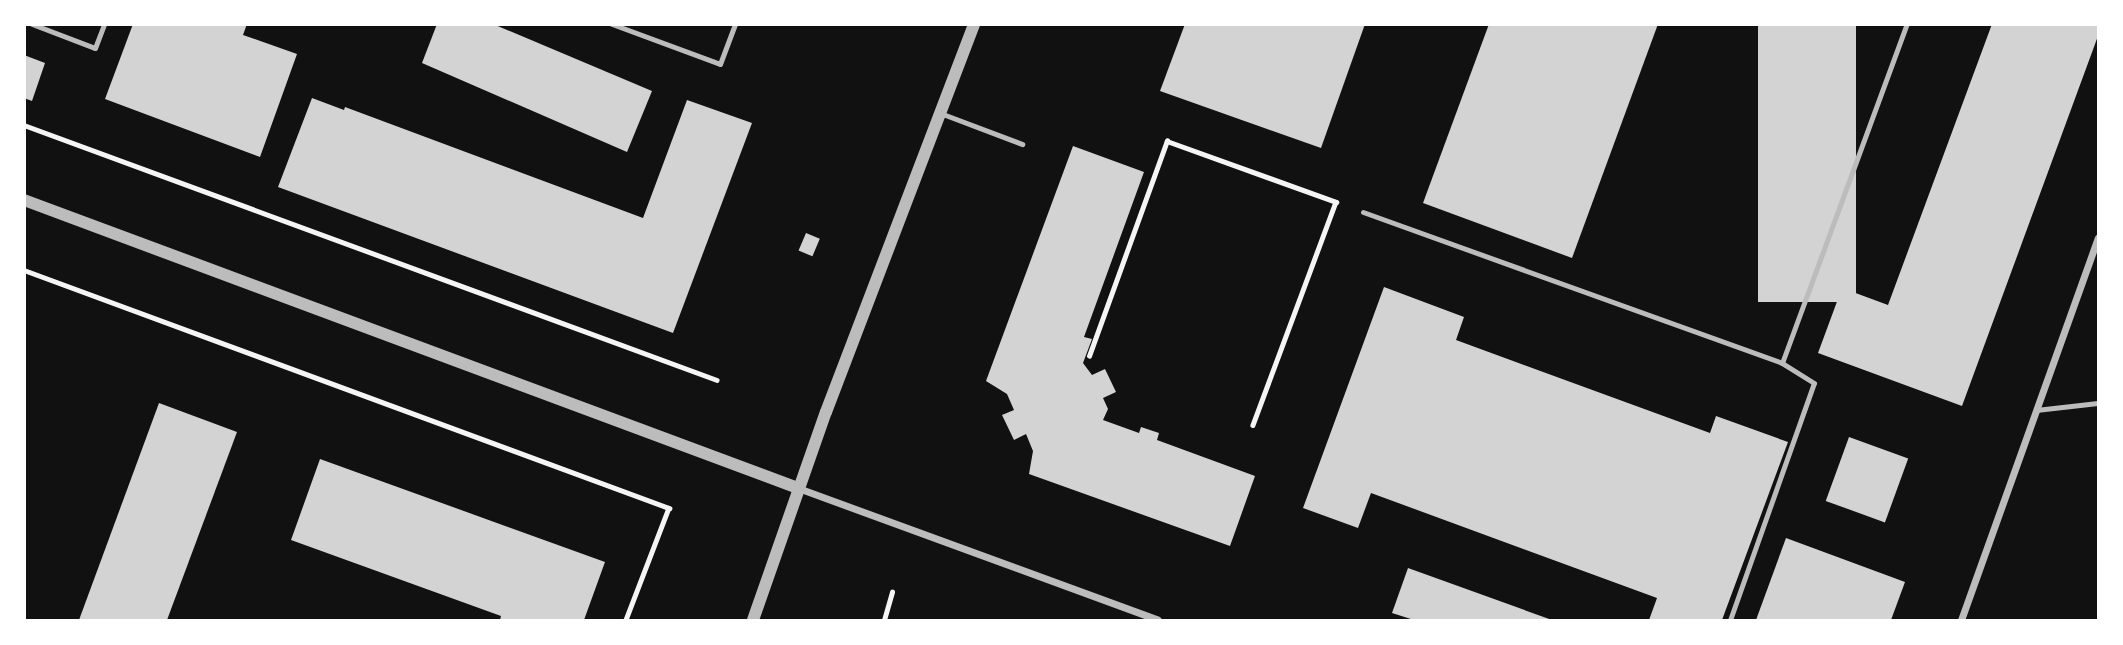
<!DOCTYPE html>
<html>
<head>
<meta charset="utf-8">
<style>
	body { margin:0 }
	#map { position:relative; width:2123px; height:645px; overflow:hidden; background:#111; font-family:"Alegreya Sans",sans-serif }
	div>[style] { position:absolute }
	.building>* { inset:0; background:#d3d3d3; transform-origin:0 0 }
	.path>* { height:4.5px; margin:-2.25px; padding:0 2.25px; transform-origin:2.25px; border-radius:2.25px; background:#f5f5f5 }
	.service>* { height:5px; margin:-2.5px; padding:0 2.5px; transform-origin:2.5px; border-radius:2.5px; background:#bcbcbc }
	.minor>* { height:7px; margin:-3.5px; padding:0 3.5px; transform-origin:3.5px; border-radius:3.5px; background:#bcbcbc }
	.tertiary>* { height:12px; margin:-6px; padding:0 6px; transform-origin:6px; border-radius:6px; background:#bcbcbc }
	span { translate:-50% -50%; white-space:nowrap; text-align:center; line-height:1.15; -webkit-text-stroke:5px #fff; paint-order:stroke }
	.frame { position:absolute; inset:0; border:26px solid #fff; pointer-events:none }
</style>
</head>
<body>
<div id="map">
	<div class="building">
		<div style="clip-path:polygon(133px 24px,247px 24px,243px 35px,297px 54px,260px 157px,105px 99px)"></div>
		<div style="clip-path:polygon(437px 24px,493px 24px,652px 91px,627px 152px,422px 63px)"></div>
		<div style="clip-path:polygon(1185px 24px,1365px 24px,1321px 148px,1160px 91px)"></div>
		<div style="clip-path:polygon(1489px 24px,1658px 24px,1572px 258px,1423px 203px)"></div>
		<div style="left:1758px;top:24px;width:98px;height:278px"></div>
		<div style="clip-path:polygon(1992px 24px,2098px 24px,2098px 36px,1962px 406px,1818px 353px,1842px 288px,1888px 305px)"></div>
		<div style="clip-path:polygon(24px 55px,45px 63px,32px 101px,24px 98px)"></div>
		<div style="clip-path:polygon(312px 98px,344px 110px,345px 107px,643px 218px,687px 100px,752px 123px,673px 333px,278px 187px)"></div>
		<div style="clip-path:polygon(1073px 146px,1144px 172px,1084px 337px,1092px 339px,1083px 363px,1092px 375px,1105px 369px,1116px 392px,1103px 398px,1108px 409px,1103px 420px,1139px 433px,1141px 427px,1159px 433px,1157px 440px,1255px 476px,1230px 546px,1029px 474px,1033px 451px,1026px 434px,1014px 440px,1002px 415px,1014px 410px,1007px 394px,986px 381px)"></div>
		<div style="left:806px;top:233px;width:15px;height:19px;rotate:23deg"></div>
		<div style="clip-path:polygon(1384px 287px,1464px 317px,1456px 340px,1710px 433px,1716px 416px,1788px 442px,1722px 620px,1649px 620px,1657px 598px,1371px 493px,1358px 528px,1303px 508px)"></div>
		<div style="clip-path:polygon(159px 403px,237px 432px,167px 620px,79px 620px)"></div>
		<div style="left:1849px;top:437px;width:63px;height:68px;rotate:20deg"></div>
		<div style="clip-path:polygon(320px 459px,605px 562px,584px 620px,500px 620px,501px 616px,291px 540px)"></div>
		<div style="clip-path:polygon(1786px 538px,1905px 582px,1891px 620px,1756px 620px)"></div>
		<div style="clip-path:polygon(1408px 568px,1552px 620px,1414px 620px,1392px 613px)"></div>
	</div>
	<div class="path">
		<div style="left:24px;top:125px;width:738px;rotate:20.2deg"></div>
		<div style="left:24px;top:270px;width:688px;rotate:20.25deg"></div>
		<div style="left:669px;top:508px;width:120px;rotate:111deg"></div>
		<div style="left:1089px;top:356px;width:229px;rotate:-70.1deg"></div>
		<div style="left:1167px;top:141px;width:180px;rotate:19.8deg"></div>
		<div style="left:1336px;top:202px;width:238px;rotate:110.4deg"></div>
		<div style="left:884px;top:620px;width:29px;rotate:-74deg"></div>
	</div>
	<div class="service">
		<div style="left:32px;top:24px;width:67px;rotate:20.9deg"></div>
		<div style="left:95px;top:48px;width:26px;rotate:-69deg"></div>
		<div style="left:612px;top:24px;width:115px;rotate:20.3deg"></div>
		<div style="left:720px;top:64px;width:43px;rotate:-69.4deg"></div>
		<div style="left:940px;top:113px;width:88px;rotate:20.7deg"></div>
		<div style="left:1363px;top:212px;width:445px;rotate:19.8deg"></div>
		<div style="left:1782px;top:363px;width:361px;rotate:-69.8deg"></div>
		<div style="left:2036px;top:410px;width:62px;rotate:-6.4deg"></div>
		<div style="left:1730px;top:620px;width:251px;rotate:-70.5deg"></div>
		<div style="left:1814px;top:383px;width:38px;rotate:-148deg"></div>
	</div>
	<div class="minor">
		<div style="left:798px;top:488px;width:383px;rotate:20.1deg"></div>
		<div style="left:1961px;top:620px;width:406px;rotate:-70.3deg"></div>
	</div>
	<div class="tertiary">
		<div style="left:24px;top:200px;width:826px;rotate:20.41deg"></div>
		<div style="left:753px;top:620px;width:220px;rotate:-70.7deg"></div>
		<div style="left:826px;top:412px;width:415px;rotate:-69.1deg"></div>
	</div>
	<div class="frame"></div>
</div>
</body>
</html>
